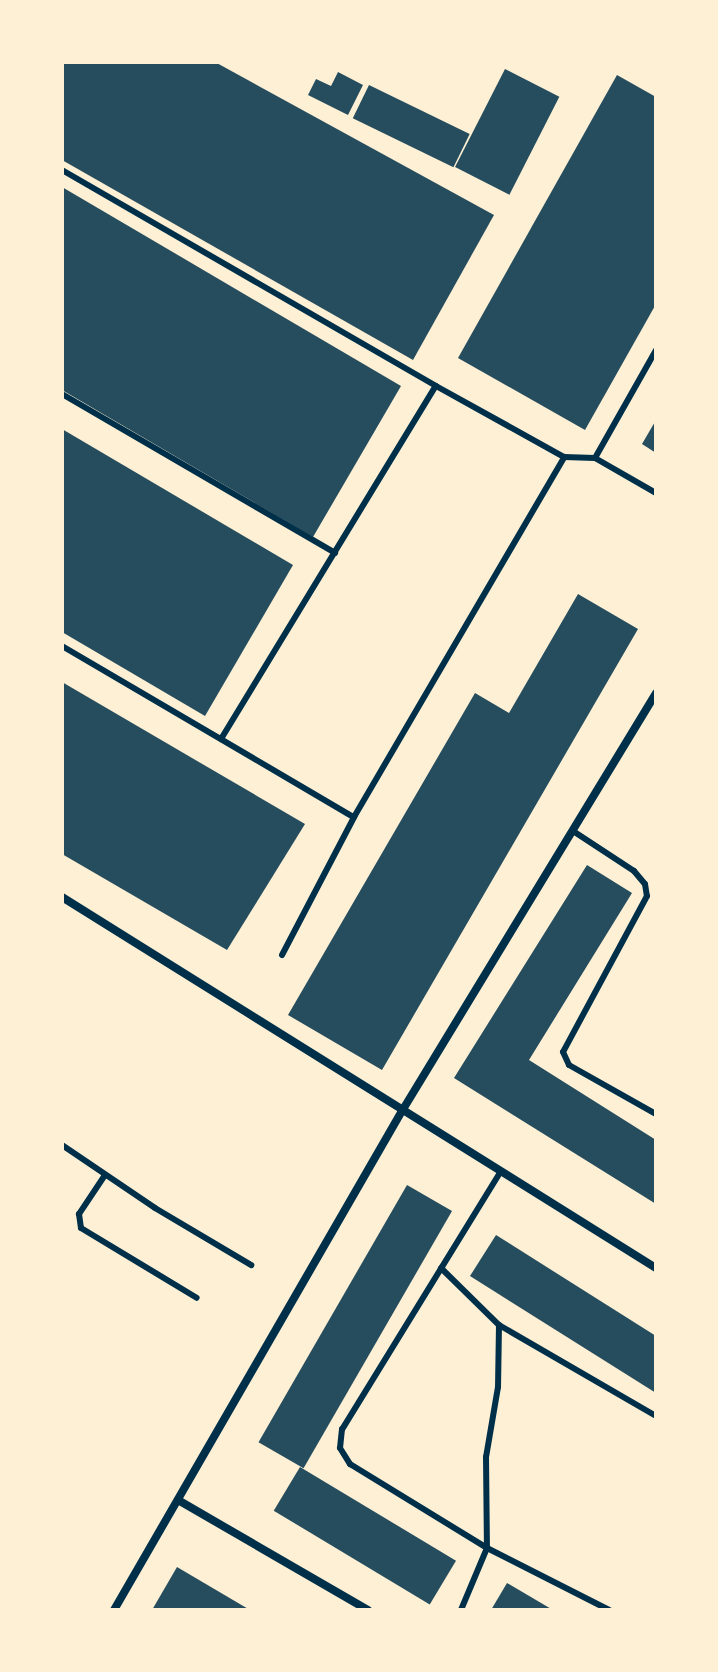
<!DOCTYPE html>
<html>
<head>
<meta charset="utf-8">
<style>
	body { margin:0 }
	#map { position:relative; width:718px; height:1672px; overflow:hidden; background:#fdf0d5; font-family:Roboto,sans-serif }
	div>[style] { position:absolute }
	.building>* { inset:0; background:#264d5e; transform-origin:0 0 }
	.service>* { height:6px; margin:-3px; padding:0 3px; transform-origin:3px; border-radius:3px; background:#003049 }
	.minor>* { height:8px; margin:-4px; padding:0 4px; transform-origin:4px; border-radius:4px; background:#003049 }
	span { translate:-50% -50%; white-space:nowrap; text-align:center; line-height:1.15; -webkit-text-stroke:6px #fdf0d5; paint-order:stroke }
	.frame { position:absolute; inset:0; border:64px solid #fdf0d5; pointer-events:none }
</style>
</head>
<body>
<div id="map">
	<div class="building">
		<div style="clip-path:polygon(62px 62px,215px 62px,494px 215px,413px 360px,62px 160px)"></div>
		<div style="left:505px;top:69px;width:61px;height:110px;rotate:27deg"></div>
		<div style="clip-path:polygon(338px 72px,363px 85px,348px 115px,308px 95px,316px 79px,331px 86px)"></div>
		<div style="clip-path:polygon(617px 75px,656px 97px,656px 304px,585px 430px,458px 358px)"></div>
		<div style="left:369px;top:85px;width:112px;height:37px;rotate:26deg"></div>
		<div style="clip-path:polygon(62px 187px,401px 386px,313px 537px,62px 390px)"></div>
		<div style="clip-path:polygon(656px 420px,656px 453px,642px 444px)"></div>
		<div style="clip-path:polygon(62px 429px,293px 565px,205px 716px,62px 632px)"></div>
		<div style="clip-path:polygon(578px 594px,638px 629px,382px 1070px,288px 1015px,475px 693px,509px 713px)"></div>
		<div style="clip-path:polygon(62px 682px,305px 824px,227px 950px,62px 854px)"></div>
		<div style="clip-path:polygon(587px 865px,632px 893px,529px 1060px,656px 1140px,656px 1204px,454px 1078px)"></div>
		<div style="left:407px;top:1185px;width:52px;height:297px;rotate:30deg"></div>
		<div style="clip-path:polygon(496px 1235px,656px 1336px,656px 1393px,470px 1276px)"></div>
		<div style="left:300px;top:1467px;width:182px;height:51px;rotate:31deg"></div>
		<div style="clip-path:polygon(177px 1567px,250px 1610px,152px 1610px)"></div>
		<div style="clip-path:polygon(507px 1583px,553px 1610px,491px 1610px)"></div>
	</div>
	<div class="service">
		<div style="left:62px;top:170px;width:432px;rotate:30deg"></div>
		<div style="left:62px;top:394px;width:316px;rotate:30.2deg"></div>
		<div style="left:595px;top:458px;width:124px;rotate:-60.5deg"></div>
		<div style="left:62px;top:646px;width:338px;rotate:30.4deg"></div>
		<div style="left:221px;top:739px;width:413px;rotate:-58.7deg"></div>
		<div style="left:436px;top:386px;width:146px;rotate:29deg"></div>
		<div style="left:564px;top:457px;width:31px;rotate:2deg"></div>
		<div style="left:595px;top:458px;width:70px;rotate:29.8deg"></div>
		<div style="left:573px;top:831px;width:73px;rotate:33.3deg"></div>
		<div style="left:634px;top:871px;width:17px;rotate:50deg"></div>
		<div style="left:645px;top:884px;width:12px;rotate:81deg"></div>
		<div style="left:647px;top:896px;width:177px;rotate:118.3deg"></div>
		<div style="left:563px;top:1052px;width:14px;rotate:65deg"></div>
		<div style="left:569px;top:1065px;width:100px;rotate:29.4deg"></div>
		<div style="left:282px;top:955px;width:156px;rotate:-62.4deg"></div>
		<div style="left:354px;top:817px;width:417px;rotate:-59.7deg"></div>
		<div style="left:62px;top:1145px;width:112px;rotate:34.1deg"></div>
		<div style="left:155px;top:1208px;width:112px;rotate:30.7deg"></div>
		<div style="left:501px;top:1171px;width:303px;rotate:121.6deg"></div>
		<div style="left:342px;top:1429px;width:19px;rotate:96deg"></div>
		<div style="left:340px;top:1448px;width:19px;rotate:58deg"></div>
		<div style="left:350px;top:1464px;width:161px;rotate:31.5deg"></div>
		<div style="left:487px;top:1548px;width:137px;rotate:26.9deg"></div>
		<div style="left:105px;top:1175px;width:47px;rotate:123.7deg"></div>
		<div style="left:79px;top:1214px;width:14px;rotate:82deg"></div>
		<div style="left:81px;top:1228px;width:135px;rotate:31.1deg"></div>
		<div style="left:441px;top:1268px;width:81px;rotate:44.5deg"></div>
		<div style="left:499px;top:1325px;width:62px;rotate:90.9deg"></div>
		<div style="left:498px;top:1387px;width:71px;rotate:99.7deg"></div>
		<div style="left:486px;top:1457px;width:91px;rotate:89.4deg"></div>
		<div style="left:487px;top:1548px;width:67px;rotate:112.8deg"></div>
		<div style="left:499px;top:1325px;width:181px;rotate:30.1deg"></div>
	</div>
	<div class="minor">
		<div style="left:62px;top:897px;width:700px;rotate:31.99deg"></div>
		<div style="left:178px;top:1500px;width:220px;rotate:30.1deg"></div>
		<div style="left:114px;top:1610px;width:576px;rotate:-60.01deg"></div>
		<div style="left:402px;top:1111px;width:489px;rotate:-58.7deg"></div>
	</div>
	<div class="frame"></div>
</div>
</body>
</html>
